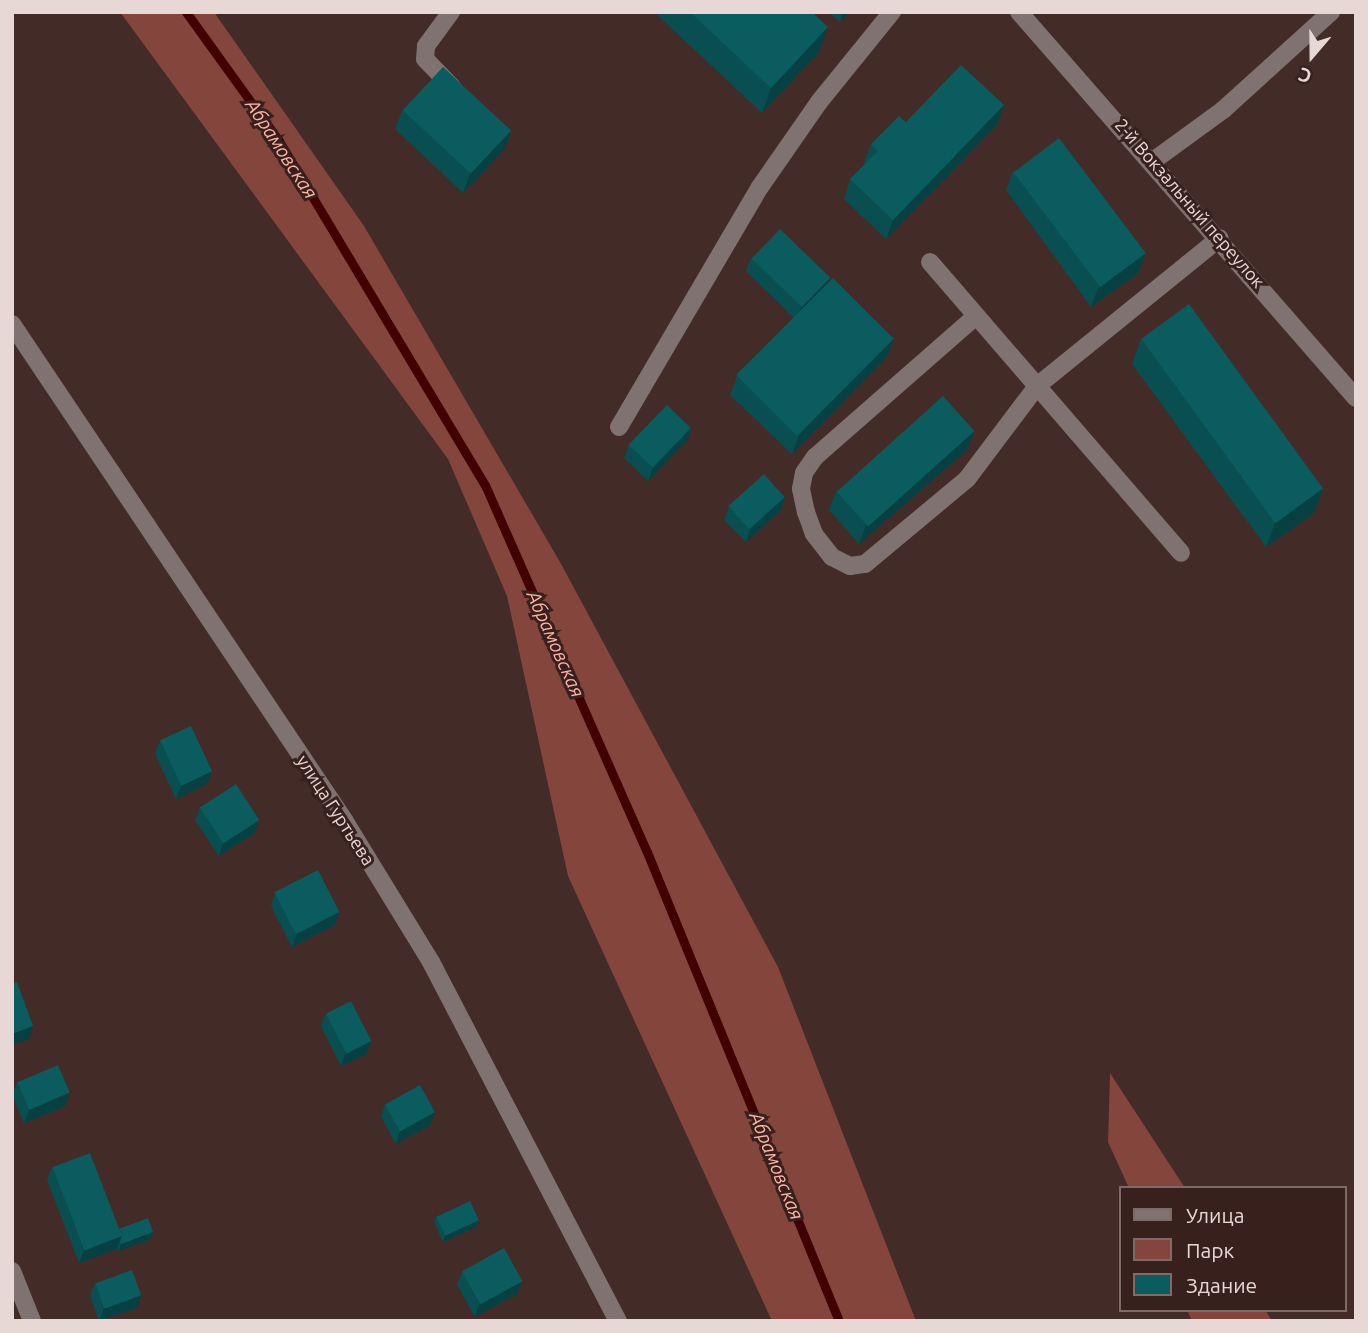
<!DOCTYPE html>
<html>
<head>
<meta charset="utf-8">
<style>
	body { margin:0 }
	#map { position:relative; width:1368px; height:1333px; overflow:hidden; background:#432b27; font-family:Ubuntu,sans-serif }
	div>[style] { position:absolute }
	.green>* { inset:0; background:#83453c }
	.stream>* { height:9px; margin:-4.5px; padding:0 4.5px; transform-origin:4.5px; border-radius:4.5px; background:#3f0100 }
	.minor>* { height:18px; margin:-9px; padding:0 9px; transform-origin:9px; border-radius:9px; background:#7f7270 }
	.wall>* { inset:0; background:#094f51 }
	.shaded-wall>* { inset:0; background:#074042 }
	.building>* { inset:0; background:#0a5c5e; transform-origin:0 0 }
	span { translate:-50% -50%; white-space:nowrap; text-align:center; line-height:1.15; -webkit-text-stroke:6px #38211d; paint-order:stroke }
	.street-label { font-size:18px; color:#e8d8d5 }
	.water-label { font-size:19px; color:#ffb5a8; font-style:italic }
	.frame { position:absolute; inset:0; border:14px solid #e8d8d5; pointer-events:none }
	.legend { position:absolute; left:1119px; top:1186px; width:228px; height:126px; box-sizing:border-box; background:#38211d; border:2px solid #7e6a67; margin:0; padding:9px 12px; list-style:none; font-size:21px; color:#e8d8d5 }
	.legend li { display:flex; align-items:center; gap:14px; height:35px }
	.legend b { width:35px; border:2px solid #7e6a67 }
	.north { position:absolute; left:1277px; top:21px; width:70px; height:70px; -webkit-text-stroke:5px #38211d; paint-order:stroke; rotate:200deg; font-size:19px; font-weight:700; line-height:28px; text-align:center; color:#e8d8d5 }
	.north::after { content:''; display:block; margin:auto; width:24px; height:32px; background:#e8d8d5; clip-path:polygon(50% 0,100% 100%,50% 72%,0 100%) }
</style>
</head>
<body>
<div id="map">
	<div class="green">
		<div style="clip-path:polygon(120px 12px,214px 12px,364px 226px,560px 562px,778px 967px,916px 1321px,772px 1321px,568px 876px,507px 596px,448px 459px)"></div>
		<div style="clip-path:polygon(1110px 1073px,1185px 1188px,1129px 1188px,1108px 1142px)"></div>
		<div style="clip-path:polygon(1187px 1310px,1265px 1310px,1272px 1321px,1192px 1321px)"></div>
	</div>
	<div class="stream">
		<div style="left:186px;top:12px;width:159px;rotate:54.2deg"></div>
		<div style="left:279px;top:141px;width:401px;rotate:59.1deg"></div>
		<div style="left:485px;top:485px;width:401px;rotate:66.2deg"></div>
		<div style="left:647px;top:852px;width:507px;rotate:67.74deg"></div>
	</div>
	<div class="minor">
		<div style="left:451px;top:12px;width:42px;rotate:126.3deg"></div>
		<div style="left:426px;top:46px;width:13px;rotate:94deg"></div>
		<div style="left:425px;top:59px;width:39px;rotate:46deg"></div>
		<div style="left:1019px;top:12px;width:512px;rotate:48.88deg"></div>
		<div style="left:1153px;top:161px;width:87px;rotate:-36.1deg"></div>
		<div style="left:1223px;top:110px;width:146px;rotate:-42.2deg"></div>
		<div style="left:930px;top:262px;width:384px;rotate:49.2deg"></div>
		<div style="left:976px;top:316px;width:214px;rotate:138.8deg"></div>
		<div style="left:815px;top:457px;width:19px;rotate:125deg"></div>
		<div style="left:804px;top:473px;width:16px;rotate:101deg"></div>
		<div style="left:801px;top:489px;width:24px;rotate:78deg"></div>
		<div style="left:806px;top:512px;width:23px;rotate:70deg"></div>
		<div style="left:814px;top:534px;width:29px;rotate:52deg"></div>
		<div style="left:832px;top:557px;width:20px;rotate:27deg"></div>
		<div style="left:850px;top:566px;width:15px;rotate:-8deg"></div>
		<div style="left:865px;top:564px;width:133px;rotate:-39.8deg"></div>
		<div style="left:967px;top:479px;width:116px;rotate:-53deg"></div>
		<div style="left:1037px;top:386px;width:235px;rotate:-39deg"></div>
		<div style="left:12px;top:324px;width:597px;rotate:56.2deg"></div>
		<div style="left:344px;top:820px;width:167px;rotate:58.5deg"></div>
		<div style="left:431px;top:962px;width:405px;rotate:62.5deg"></div>
		<div style="left:619px;top:427px;width:278px;rotate:-59.6deg"></div>
		<div style="left:760px;top:187px;width:103px;rotate:-55.2deg"></div>
		<div style="left:819px;top:102px;width:116px;rotate:-51deg"></div>
		<div style="left:12px;top:1271px;width:54px;rotate:68.2deg"></div>
	</div>
	<div class="wall">
		<div style="clip-path:polygon(654px 12px,812px 12px,819px 52px,762px 113px)"></div>
		<div style="clip-path:polygon(829px 12px,849px 12px,840px 22px)"></div>
		<div style="clip-path:polygon(402px 110px,511px 131px,504px 150px,463px 193px,395px 129px)"></div>
		<div style="clip-path:polygon(906px 122px,997px 125px,886px 239px,844px 199px,850px 179px,865px 164px,864px 163px,871px 144px)"></div>
		<div style="clip-path:polygon(1013px 171px,1145px 254px,1138px 273px,1091px 307px,1006px 190px)"></div>
		<div style="clip-path:polygon(751px 258px,830px 278px,828px 283px,894px 338px,887px 357px,792px 454px,730px 395px,737px 376px,794px 318px,746px 271px)"></div>
		<div style="clip-path:polygon(1141px 339px,1323px 488px,1314px 513px,1266px 547px,1132px 364px)"></div>
		<div style="clip-path:polygon(691px 428px,687px 441px,648px 481px,624px 458px,629px 445px)"></div>
		<div style="clip-path:polygon(974px 431px,967px 450px,859px 544px,829px 510px,836px 491px)"></div>
		<div style="clip-path:polygon(785px 497px,781px 510px,746px 542px,724px 520px,729px 507px)"></div>
		<div style="clip-path:polygon(160px 741px,212px 771px,207px 784px,176px 799px,155px 754px)"></div>
		<div style="clip-path:polygon(200px 807px,255px 833px,219px 856px,195px 820px)"></div>
		<div style="clip-path:polygon(275px 893px,339px 912px,335px 925px,292px 947px,271px 906px)"></div>
		<div style="clip-path:polygon(326px 1013px,371px 1041px,366px 1054px,341px 1066px,321px 1026px)"></div>
		<div style="clip-path:polygon(17px 1082px,65px 1106px,24px 1123px,12px 1095px)"></div>
		<div style="clip-path:polygon(385px 1104px,430px 1125px,396px 1144px,381px 1117px)"></div>
		<div style="clip-path:polygon(52px 1167px,119px 1229px,153px 1232px,151px 1239px,119px 1251px,117px 1247px,117px 1249px,79px 1263px,47px 1180px)"></div>
		<div style="clip-path:polygon(436px 1216px,479px 1220px,476px 1227px,443px 1242px,434px 1222px)"></div>
		<div style="clip-path:polygon(462px 1272px,517px 1294px,475px 1317px,457px 1285px)"></div>
		<div style="clip-path:polygon(95px 1283px,137px 1308px,99px 1321px,90px 1296px)"></div>
	</div>
	<div class="shaded-wall">
		<div style="clip-path:polygon(843px 12px,849px 12px,840px 22px)"></div>
		<div style="clip-path:polygon(828px 27px,819px 52px,762px 113px,771px 88px)"></div>
		<div style="clip-path:polygon(1004px 105px,997px 125px,886px 239px,893px 220px)"></div>
		<div style="clip-path:polygon(511px 131px,504px 150px,463px 193px,470px 174px)"></div>
		<div style="clip-path:polygon(1145px 254px,1138px 273px,1091px 307px,1098px 288px)"></div>
		<div style="clip-path:polygon(830px 278px,825px 291px,796px 320px,801px 307px)"></div>
		<div style="clip-path:polygon(894px 338px,887px 357px,792px 454px,799px 435px)"></div>
		<div style="clip-path:polygon(691px 428px,687px 441px,648px 481px,653px 468px)"></div>
		<div style="clip-path:polygon(974px 431px,967px 450px,859px 544px,866px 525px)"></div>
		<div style="clip-path:polygon(1323px 488px,1314px 513px,1266px 547px,1275px 523px)"></div>
		<div style="clip-path:polygon(785px 497px,781px 510px,746px 542px,750px 529px)"></div>
		<div style="clip-path:polygon(212px 771px,207px 784px,176px 799px,181px 786px)"></div>
		<div style="clip-path:polygon(259px 820px,255px 833px,219px 856px,223px 843px)"></div>
		<div style="clip-path:polygon(339px 912px,335px 925px,292px 947px,297px 934px)"></div>
		<div style="clip-path:polygon(33px 1026px,29px 1039px,12px 1045px,12px 1034px)"></div>
		<div style="clip-path:polygon(371px 1041px,366px 1054px,341px 1066px,346px 1053px)"></div>
		<div style="clip-path:polygon(70px 1093px,65px 1106px,24px 1123px,29px 1110px)"></div>
		<div style="clip-path:polygon(435px 1112px,430px 1125px,396px 1144px,400px 1131px)"></div>
		<div style="clip-path:polygon(479px 1220px,476px 1227px,443px 1242px,445px 1235px)"></div>
		<div style="clip-path:polygon(153px 1232px,151px 1239px,119px 1251px,121px 1244px)"></div>
		<div style="clip-path:polygon(122px 1236px,117px 1249px,79px 1263px,84px 1250px)"></div>
		<div style="clip-path:polygon(522px 1281px,517px 1294px,475px 1317px,479px 1304px)"></div>
		<div style="clip-path:polygon(141px 1295px,137px 1308px,99px 1321px,104px 1308px)"></div>
	</div>
	<div class="building">
		<div style="clip-path:polygon(690px 12px,812px 12px,828px 27px,771px 88px)"></div>
		<div style="clip-path:polygon(961px 65px,1004px 105px,893px 220px,850px 179px,878px 151px,871px 144px,899px 116px,906px 122px)"></div>
		<div style="left:443px;top:67px;width:93px;height:59px;rotate:43deg"></div>
		<div style="left:1059px;top:138px;width:144px;height:57px;rotate:53deg"></div>
		<div style="left:780px;top:229px;width:70px;height:41px;rotate:44deg"></div>
		<div style="left:833px;top:278px;width:86px;height:137px;rotate:45deg"></div>
		<div style="left:1189px;top:304px;width:228px;height:59px;rotate:54deg"></div>
		<div style="left:943px;top:396px;width:47px;height:143px;rotate:48deg"></div>
		<div style="left:667px;top:405px;width:33px;height:55px;rotate:44deg"></div>
		<div style="left:764px;top:474px;width:31px;height:48px;rotate:48deg"></div>
		<div style="left:191px;top:726px;width:50px;height:34px;rotate:65deg"></div>
		<div style="left:236px;top:784px;width:43px;height:43px;rotate:57deg"></div>
		<div style="left:318px;top:870px;width:47px;height:49px;rotate:63deg"></div>
		<div style="clip-path:polygon(17px 982px,33px 1026px,12px 1034px,12px 984px)"></div>
		<div style="left:351px;top:1001px;width:45px;height:28px;rotate:63deg"></div>
		<div style="left:58px;top:1065px;width:30px;height:44px;rotate:67deg"></div>
		<div style="left:420px;top:1085px;width:31px;height:40px;rotate:61deg"></div>
		<div style="left:90px;top:1153px;width:89px;height:40px;rotate:69deg"></div>
		<div style="left:470px;top:1201px;width:21px;height:37px;rotate:65deg"></div>
		<div style="clip-path:polygon(148px 1218px,153px 1232px,121px 1244px,120px 1241px,122px 1236px,119px 1229px)"></div>
		<div style="left:504px;top:1248px;width:38px;height:48px;rotate:61deg"></div>
		<div style="left:132px;top:1270px;width:27px;height:39px;rotate:70deg"></div>
	</div>
	<div class="street-label">
		<span style="left:1190px;top:203px;rotate:49deg">2-й Вокзальный переулок</span>
		<span style="left:336px;top:810px;rotate:57deg">улица Гуртьева</span>
	</div>
	<div class="water-label">
		<span style="left:281px;top:149px;rotate:57deg">Абрамовская</span>
		<span style="left:555px;top:644px;rotate:66deg">Абрамовская</span>
		<span style="left:776px;top:1166px;rotate:68deg">Абрамовская</span>
	</div>
	<div class="frame"></div>
	<ul class="legend">
	<li><b style="height:9px;background:#7f7270"></b>Улица</li>
	<li><b style="height:19px;background:#83453c"></b>Парк</li>
	<li><b style="height:19px;background:#0a5c5e"></b>Здание</li>
	</ul>
	<div class="north">С</div>
</div>
</body>
</html>
